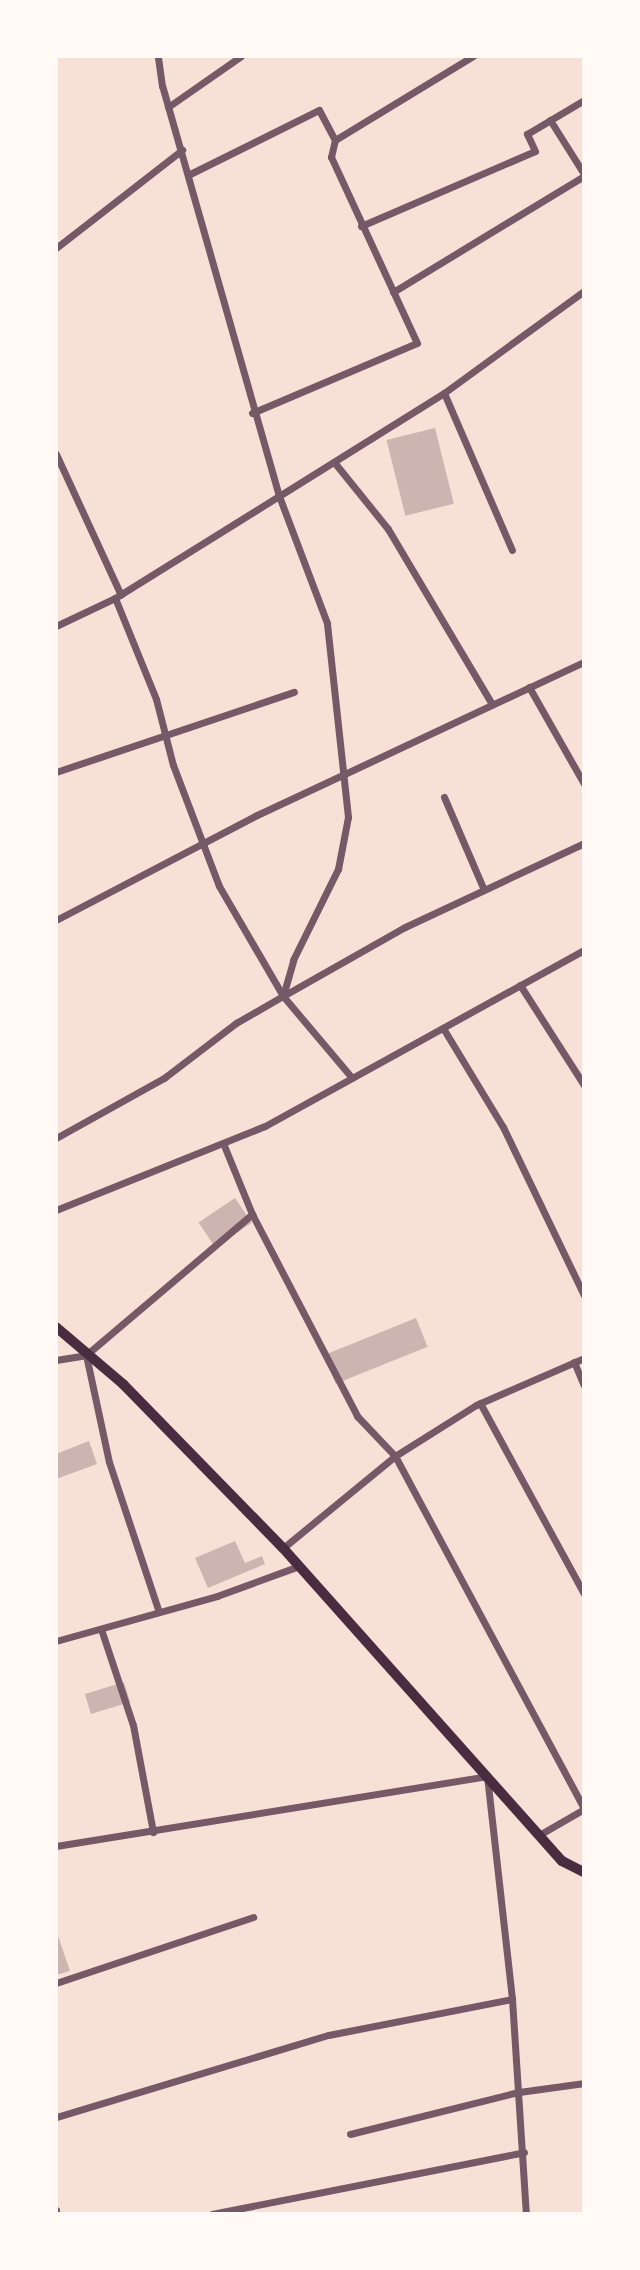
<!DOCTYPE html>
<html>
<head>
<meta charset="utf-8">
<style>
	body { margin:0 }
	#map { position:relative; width:640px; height:2270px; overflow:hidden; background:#f7e1d7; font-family:Merriweather,serif }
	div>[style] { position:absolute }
	.building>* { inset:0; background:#ccb4b1; transform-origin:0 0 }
	.minor>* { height:7px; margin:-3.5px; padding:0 3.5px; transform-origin:3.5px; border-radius:3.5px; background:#755966 }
	.secondary>* { height:10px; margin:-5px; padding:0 5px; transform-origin:5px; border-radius:5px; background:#4a2c40 }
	span { translate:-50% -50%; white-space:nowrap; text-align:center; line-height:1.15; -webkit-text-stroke:7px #fffaf5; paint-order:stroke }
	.frame { position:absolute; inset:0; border:58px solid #fffaf5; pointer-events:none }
</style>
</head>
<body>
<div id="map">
	<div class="building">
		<div style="left:435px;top:428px;width:78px;height:50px;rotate:76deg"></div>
		<div style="left:235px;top:1198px;width:30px;height:44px;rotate:56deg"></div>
		<div style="left:416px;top:1318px;width:31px;height:99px;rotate:68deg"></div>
		<div style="clip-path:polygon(89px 1441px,97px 1464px,56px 1479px,56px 1454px)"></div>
		<div style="clip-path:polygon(235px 1541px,245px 1563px,262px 1556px,265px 1564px,208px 1588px,195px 1558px)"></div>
		<div style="left:124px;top:1682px;width:21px;height:41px;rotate:73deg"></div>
		<div style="clip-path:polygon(56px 1930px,70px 1971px,56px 1975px)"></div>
	</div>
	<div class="minor">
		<div style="left:168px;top:107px;width:89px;rotate:-34.9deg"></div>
		<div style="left:550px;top:120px;width:64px;rotate:57.8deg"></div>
		<div style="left:190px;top:174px;width:144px;rotate:-26.4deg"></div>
		<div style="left:319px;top:110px;width:34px;rotate:62deg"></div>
		<div style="left:361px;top:226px;width:189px;rotate:-23.3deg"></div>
		<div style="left:535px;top:151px;width:19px;rotate:-115deg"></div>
		<div style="left:527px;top:134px;width:66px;rotate:-30.8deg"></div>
		<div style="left:56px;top:248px;width:160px;rotate:-37.9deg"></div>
		<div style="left:393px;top:292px;width:223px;rotate:-31.3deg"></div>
		<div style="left:444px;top:393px;width:171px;rotate:66.6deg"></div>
		<div style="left:252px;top:413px;width:179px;rotate:-23deg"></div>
		<div style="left:417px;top:343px;width:205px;rotate:-114.8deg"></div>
		<div style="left:331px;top:157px;width:17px;rotate:-77deg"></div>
		<div style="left:335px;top:140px;width:162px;rotate:-31.3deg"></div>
		<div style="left:56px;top:454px;width:155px;rotate:65.3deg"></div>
		<div style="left:334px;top:462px;width:86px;rotate:51.1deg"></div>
		<div style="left:388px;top:529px;width:204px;rotate:59.3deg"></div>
		<div style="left:115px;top:598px;width:109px;rotate:67.9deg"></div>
		<div style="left:156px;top:699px;width:68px;rotate:75.6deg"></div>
		<div style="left:173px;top:765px;width:129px;rotate:69.2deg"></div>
		<div style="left:219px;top:886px;width:127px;rotate:59.8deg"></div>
		<div style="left:283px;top:996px;width:107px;rotate:49.9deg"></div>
		<div style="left:56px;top:626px;width:65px;rotate:-25.4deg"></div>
		<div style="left:115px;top:598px;width:193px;rotate:-31.9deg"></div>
		<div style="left:279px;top:496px;width:426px;rotate:-105.9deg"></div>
		<div style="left:162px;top:86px;width:30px;rotate:-98deg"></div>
		<div style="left:529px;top:687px;width:112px;rotate:60.4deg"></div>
		<div style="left:56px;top:772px;width:251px;rotate:-18.6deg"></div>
		<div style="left:444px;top:797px;width:101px;rotate:66.7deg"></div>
		<div style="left:56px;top:920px;width:227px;rotate:-27.6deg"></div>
		<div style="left:257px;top:815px;width:361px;rotate:-25.1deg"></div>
		<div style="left:520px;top:985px;width:119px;rotate:57.4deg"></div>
		<div style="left:283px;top:996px;width:140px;rotate:-29.5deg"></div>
		<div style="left:405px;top:927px;width:198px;rotate:-25.1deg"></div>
		<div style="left:443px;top:1028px;width:116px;rotate:58.8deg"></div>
		<div style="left:503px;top:1127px;width:187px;rotate:64.3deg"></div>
		<div style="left:56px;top:1138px;width:124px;rotate:-29.1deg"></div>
		<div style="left:164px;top:1078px;width:91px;rotate:-37.4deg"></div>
		<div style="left:236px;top:1023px;width:54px;rotate:-29.9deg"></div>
		<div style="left:283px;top:996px;width:37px;rotate:-74deg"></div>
		<div style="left:293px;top:960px;width:102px;rotate:-63.7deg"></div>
		<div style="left:338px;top:869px;width:53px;rotate:-79.1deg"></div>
		<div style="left:348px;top:817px;width:195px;rotate:-96.2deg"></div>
		<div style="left:327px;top:623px;width:136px;rotate:-110.7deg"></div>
		<div style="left:279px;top:496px;width:195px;rotate:-32deg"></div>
		<div style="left:444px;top:393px;width:173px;rotate:-36.1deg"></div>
		<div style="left:223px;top:1143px;width:77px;rotate:67.8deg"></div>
		<div style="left:252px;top:1214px;width:228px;rotate:62.5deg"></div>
		<div style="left:357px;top:1416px;width:55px;rotate:46.5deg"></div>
		<div style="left:395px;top:1456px;width:400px;rotate:61.8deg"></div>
		<div style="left:56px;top:1210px;width:225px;rotate:-21.9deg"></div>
		<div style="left:265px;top:1126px;width:364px;rotate:-28.9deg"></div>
		<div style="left:86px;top:1355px;width:109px;rotate:77.9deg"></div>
		<div style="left:109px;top:1462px;width:158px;rotate:71.6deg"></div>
		<div style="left:56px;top:1360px;width:30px;rotate:-9deg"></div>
		<div style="left:86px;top:1355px;width:218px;rotate:-40.3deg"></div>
		<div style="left:574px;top:1362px;width:25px;rotate:67deg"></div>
		<div style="left:480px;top:1403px;width:217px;rotate:61.4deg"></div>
		<div style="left:283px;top:1548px;width:145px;rotate:-39.4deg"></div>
		<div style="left:395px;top:1456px;width:96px;rotate:-32.2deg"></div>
		<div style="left:476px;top:1405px;width:118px;rotate:-23.5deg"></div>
		<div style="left:101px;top:1629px;width:101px;rotate:71.6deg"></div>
		<div style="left:133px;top:1725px;width:109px;rotate:79.4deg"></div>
		<div style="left:56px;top:1641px;width:167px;rotate:-15.6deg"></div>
		<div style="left:217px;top:1596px;width:87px;rotate:-20.1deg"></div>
		<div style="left:539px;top:1835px;width:52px;rotate:-30deg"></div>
		<div style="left:56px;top:1846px;width:437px;rotate:-9.2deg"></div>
		<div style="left:487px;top:1776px;width:224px;rotate:83.6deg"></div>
		<div style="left:512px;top:1999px;width:187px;rotate:168.9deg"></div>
		<div style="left:328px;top:2035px;width:284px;rotate:163.2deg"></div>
		<div style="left:56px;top:1983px;width:208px;rotate:-18.5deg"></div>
		<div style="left:512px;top:1999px;width:215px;rotate:86.3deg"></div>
		<div style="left:350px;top:2134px;width:174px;rotate:-14deg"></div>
		<div style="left:519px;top:2092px;width:66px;rotate:-7.9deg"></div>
		<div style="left:56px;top:2210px;width:4px;rotate:90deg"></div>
		<div style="left:212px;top:2214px;width:318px;rotate:-11.2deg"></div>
	</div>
	<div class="secondary">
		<div style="left:56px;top:1327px;width:88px;rotate:40.4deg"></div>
		<div style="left:123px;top:1384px;width:229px;rotate:45.7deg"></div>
		<div style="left:283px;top:1548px;width:419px;rotate:48.3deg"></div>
		<div style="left:562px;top:1861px;width:25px;rotate:27deg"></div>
	</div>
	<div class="frame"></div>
</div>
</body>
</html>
